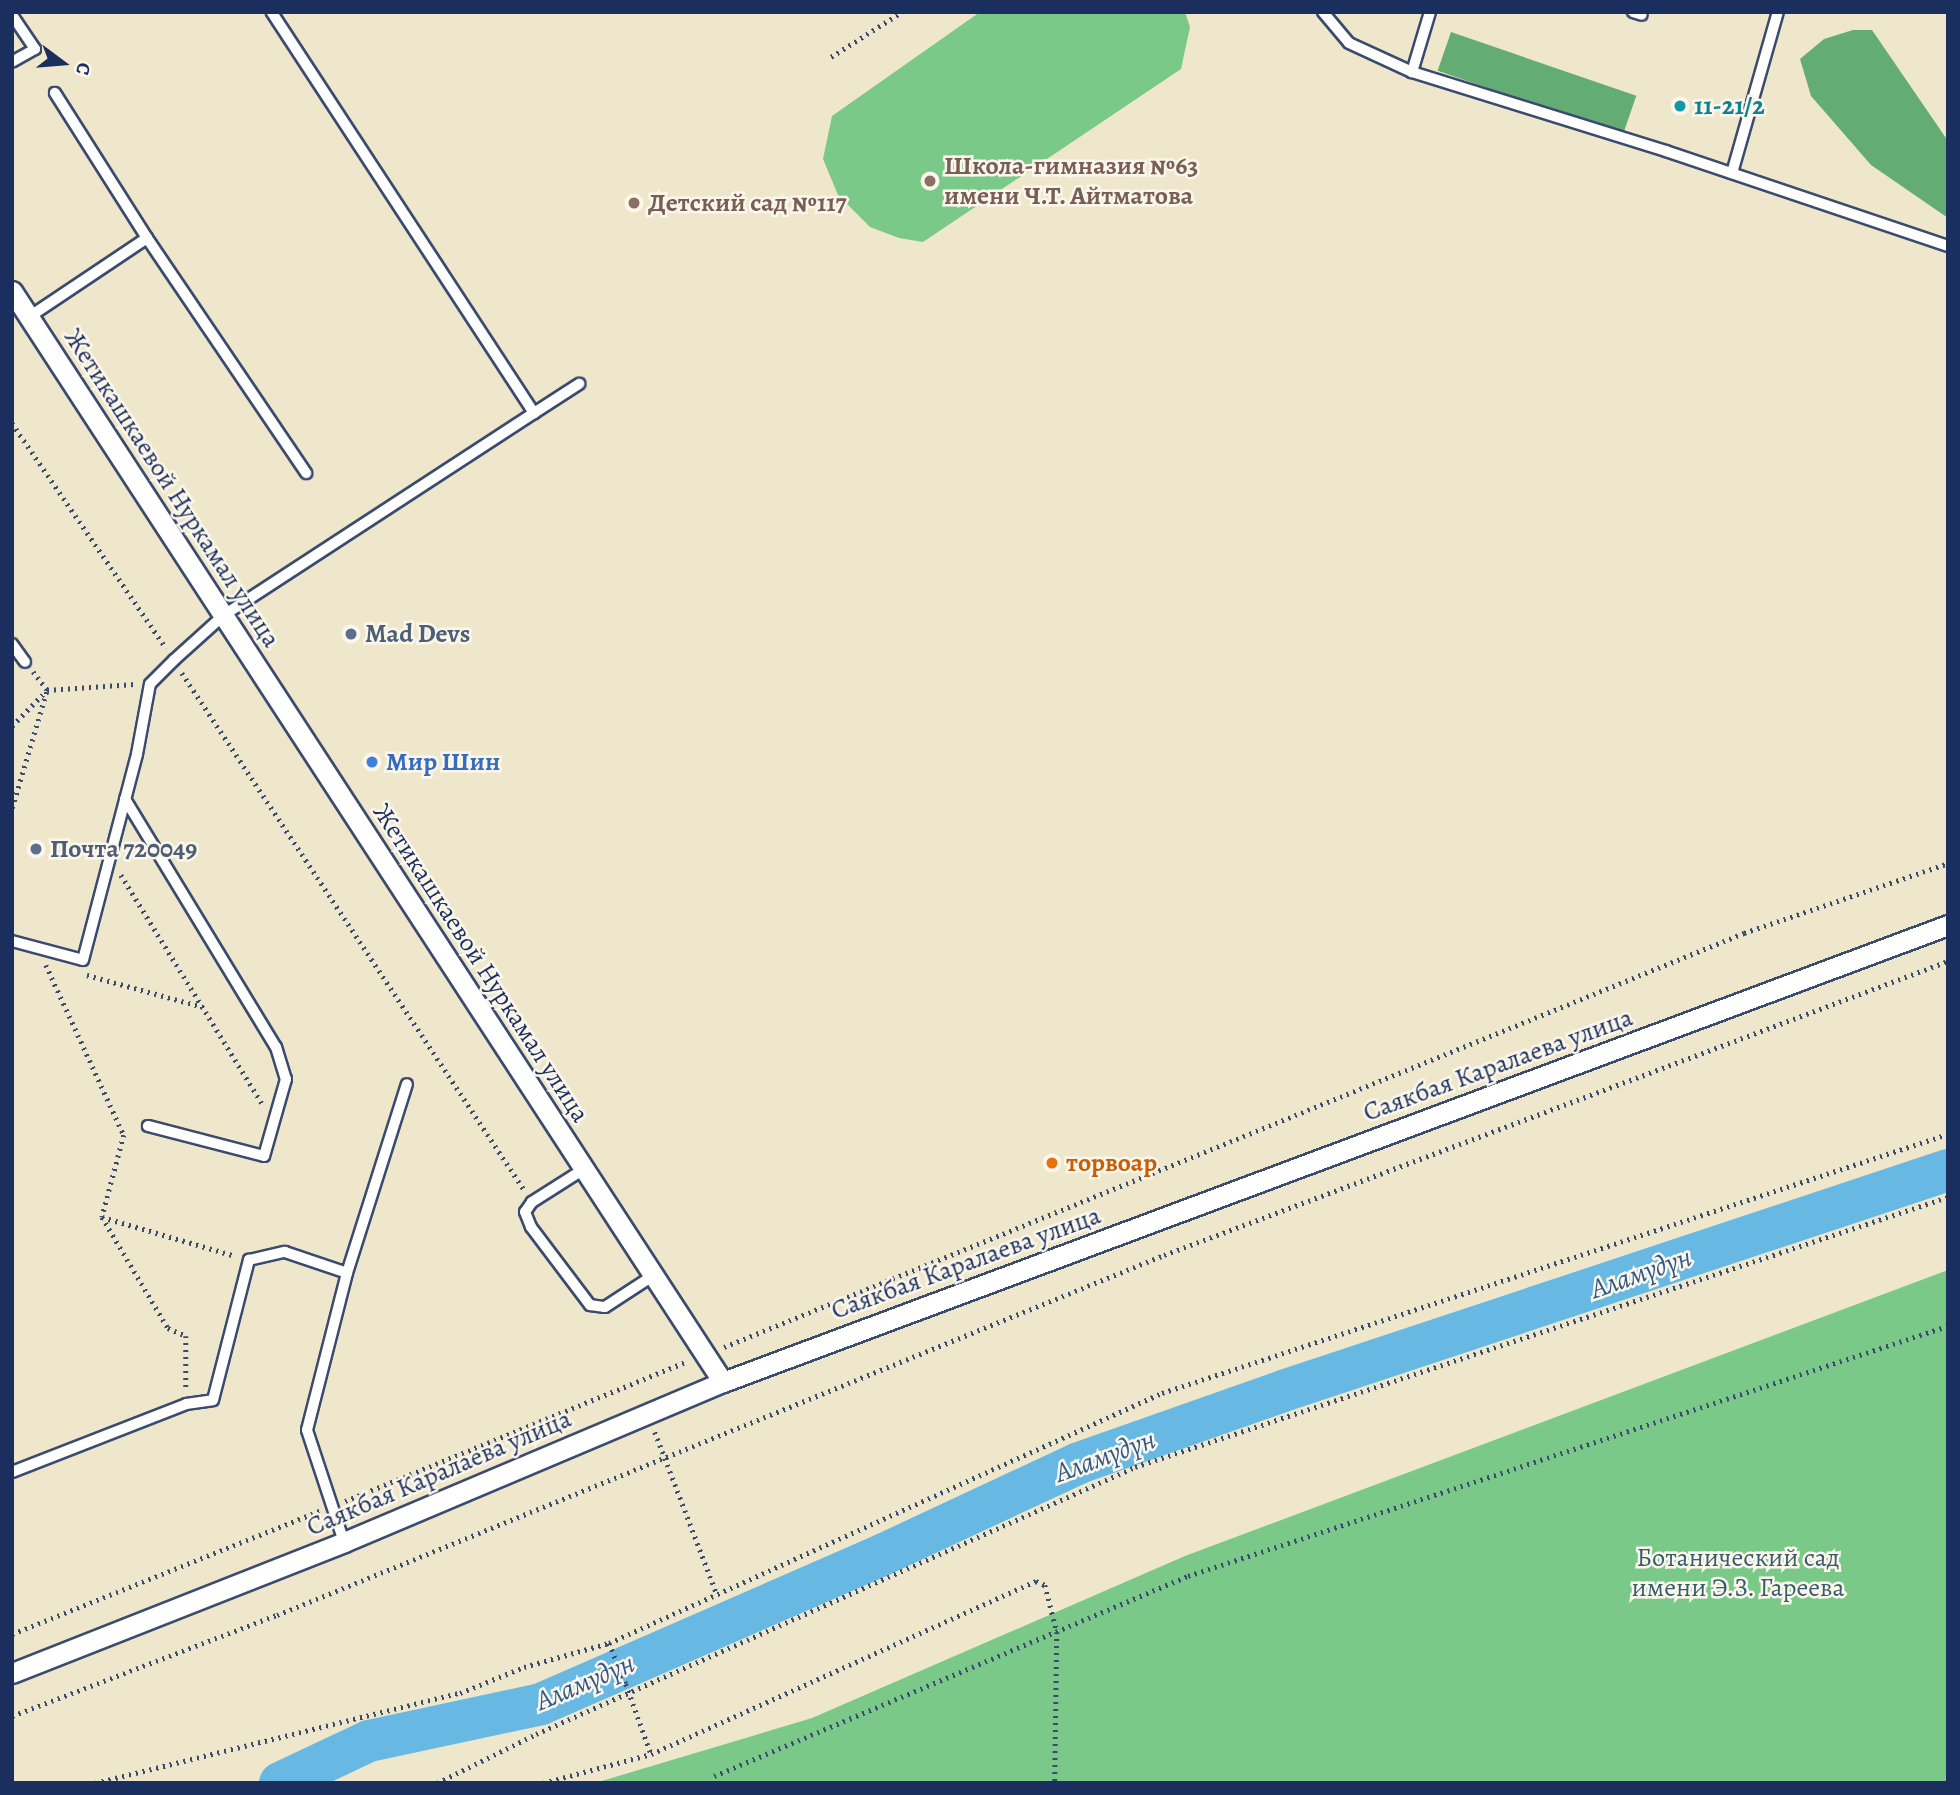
<!DOCTYPE html>
<html>
<head>
<meta charset="utf-8">
<style>
	body { margin:0 }
	#map { position:relative; width:1960px; height:1795px; overflow:hidden; background:#efe7cb; font-family:Alegreya,serif }
	div>[style] { position:absolute }
	.green>* { inset:0; background:#7ac989 }
	.forest>* { inset:0; background:#63ad75; transform-origin:0 0 }
	.river>* { height:42px; margin:-21px; padding:0 21px; transform-origin:21px; border-radius:21px; background:#67b8e2 }
	.path>* { height:4.5px; margin-top:-2.25px; transform-origin:0; background:repeating-linear-gradient(90deg,#3b4b6e 0 2px,transparent 0 7px) }
	.roads { filter:drop-shadow(2px 0 #3b4b6e) drop-shadow(-2px 0 #3b4b6e) drop-shadow(0 2px #3b4b6e) drop-shadow(0 -2px #3b4b6e) }
	.lane>* { height:10px; margin:-5px; padding:0 5px; transform-origin:5px; border-radius:5px; background:#fff }
	.street>* { height:19px; margin:-9.5px; padding:0 9.5px; transform-origin:9.5px; border-radius:9.5px; background:#fff }
	.path-bridge>* { height:4.5px; margin-top:-2.25px; transform-origin:0; background:repeating-linear-gradient(90deg,#3b4b6e 0 2px,transparent 0 7px) }
	.dots>* { width:19px; height:19px; translate:-50% -50%; box-sizing:border-box; border:4px solid #fbf7ec; border-radius:50% }
	span { translate:-50% -50%; white-space:nowrap; text-align:center; line-height:1.15; -webkit-text-stroke:5px #fbf7ec; paint-order:stroke }
	.culture-label { font-size:26px; color:#0d838f; font-weight:700 }
	.left { translate:0 -50%; text-align:left }
	.education-label { font-size:26px; color:#785e54; font-weight:700 }
	.street-label { font-size:26px; color:#1b2f5e }
	.service-label { font-size:26px; color:#4e5e75; font-weight:700 }
	.shop-label { font-size:26px; color:#366cbe; font-weight:700 }
	.food-label { font-size:26px; color:#c56008; font-weight:700 }
	.park-label { font-size:26px; color:#385d6b }
	.water-label { font-size:28px; color:#325886; font-style:italic }
	.frame { position:absolute; inset:0; border:14px solid #1b2f5e; pointer-events:none }
	.north { position:absolute; left:28px; top:28px; width:70px; height:70px; -webkit-text-stroke:5px #fbf7ec; paint-order:stroke; rotate:106deg; font-size:19px; font-weight:700; line-height:28px; text-align:center; color:#1b2f5e }
	.north::after { content:''; display:block; margin:auto; width:24px; height:32px; background:#1b2f5e; clip-path:polygon(50% 0,100% 100%,50% 72%,0 100%) }
</style>
</head>
<body>
<div id="map">
	<div class="green">
		<div style="clip-path:polygon(980px 12px,1185px 12px,1190px 27px,1181px 69px,923px 242px,899px 238px,870px 227px,838px 195px,823px 159px,832px 116px)"></div>
		<div style="clip-path:polygon(1948px 1270px,1948px 1783px,595px 1783px,812px 1718px,1185px 1556px)"></div>
	</div>
	<div class="forest">
		<div style="clip-path:polygon(1853px 30px,1872px 30px,1948px 141px,1948px 218px,1871px 165px,1811px 96px,1800px 59px,1824px 39px)"></div>
		<div style="left:1451px;top:32px;width:196px;height:41px;rotate:19deg"></div>
	</div>
	<div class="river">
		<div style="left:280px;top:1783px;width:98px;rotate:-25.3deg"></div>
		<div style="left:369px;top:1741px;width:176px;rotate:-12.1deg"></div>
		<div style="left:541px;top:1704px;width:374px;rotate:-23.6deg"></div>
		<div style="left:884px;top:1554px;width:215px;rotate:-25deg"></div>
		<div style="left:1079px;top:1463px;width:216px;rotate:-19.4deg"></div>
		<div style="left:1283px;top:1391px;width:701px;rotate:-18.38deg"></div>
	</div>
	<div class="path">
		<div style="left:831px;top:57px;width:84px;rotate:-32.4deg"></div>
		<div style="left:12px;top:423px;width:273px;rotate:55.6deg"></div>
		<div style="left:182px;top:673px;width:621px;rotate:56.49deg"></div>
		<div style="left:12px;top:726px;width:50px;rotate:-45.8deg"></div>
		<div style="left:47px;top:690px;width:88px;rotate:-3.9deg"></div>
		<div style="left:12px;top:808px;width:123px;rotate:-73.5deg"></div>
		<div style="left:47px;top:690px;width:23px;rotate:-128deg"></div>
		<div style="left:121px;top:875px;width:268px;rotate:58.3deg"></div>
		<div style="left:46px;top:965px;width:187px;rotate:65.4deg"></div>
		<div style="left:124px;top:1135px;width:85px;rotate:105deg"></div>
		<div style="left:102px;top:1217px;width:129px;rotate:59.3deg"></div>
		<div style="left:168px;top:1328px;width:20px;rotate:24deg"></div>
		<div style="left:186px;top:1336px;width:53px;rotate:90deg"></div>
		<div style="left:87px;top:975px;width:120px;rotate:15.4deg"></div>
		<div style="left:102px;top:1217px;width:139px;rotate:16.3deg"></div>
		<div style="left:724px;top:1347px;width:1101px;rotate:-22.09deg"></div>
		<div style="left:1744px;top:933px;width:216px;rotate:-18.9deg"></div>
		<div style="left:655px;top:1432px;width:173px;rotate:69.1deg"></div>
		<div style="left:345px;top:1501px;width:368px;rotate:-22.2deg"></div>
		<div style="left:12px;top:1634px;width:332px;rotate:-21.8deg"></div>
		<div style="left:626px;top:1684px;width:74px;rotate:70.3deg"></div>
		<div style="left:12px;top:1716px;width:284px;rotate:-20.9deg"></div>
		<div style="left:277px;top:1615px;width:957px;rotate:-22.09deg"></div>
		<div style="left:1164px;top:1255px;width:837px;rotate:-20.56deg"></div>
		<div style="left:714px;top:1776px;width:514px;rotate:-22.88deg"></div>
		<div style="left:1188px;top:1576px;width:800px;rotate:-18.21deg"></div>
		<div style="left:95px;top:1783px;width:376px;rotate:-13.9deg"></div>
		<div style="left:460px;top:1693px;width:69px;rotate:-22.1deg"></div>
		<div style="left:524px;top:1667px;width:88px;rotate:-15.8deg"></div>
		<div style="left:609px;top:1643px;width:607px;rotate:-24.33deg"></div>
		<div style="left:1162px;top:1393px;width:828px;rotate:-18.24deg"></div>
		<div style="left:437px;top:1783px;width:110px;rotate:-26.3deg"></div>
		<div style="left:536px;top:1734px;width:656px;rotate:-24.02deg"></div>
		<div style="left:1135px;top:1467px;width:857px;rotate:-18.37deg"></div>
		<div style="left:543px;top:1783px;width:112px;rotate:-15deg"></div>
		<div style="left:651px;top:1754px;width:422px;rotate:-24.2deg"></div>
		<div style="left:1036px;top:1581px;width:10px;rotate:24deg"></div>
		<div style="left:1045px;top:1585px;width:49px;rotate:75.7deg"></div>
		<div style="left:1057px;top:1632px;width:151px;rotate:90.8deg"></div>
	</div>
	<div class="roads">
		<div class="lane">
			<div style="left:1323px;top:12px;width:40px;rotate:50deg"></div>
			<div style="left:1349px;top:43px;width:69px;rotate:24.7deg"></div>
			<div style="left:1430px;top:12px;width:63px;rotate:106.7deg"></div>
			<div style="left:1412px;top:72px;width:266px;rotate:17.3deg"></div>
			<div style="left:1666px;top:151px;width:298px;rotate:18.6deg"></div>
			<div style="left:1633px;top:12px;width:9px;rotate:18deg"></div>
			<div style="left:12px;top:15px;width:41px;rotate:55.9deg"></div>
			<div style="left:35px;top:49px;width:26px;rotate:151deg"></div>
			<div style="left:1732px;top:173px;width:167px;rotate:-74.1deg"></div>
			<div style="left:147px;top:238px;width:284px;rotate:55.9deg"></div>
			<div style="left:29px;top:317px;width:142px;rotate:-33.8deg"></div>
			<div style="left:147px;top:238px;width:172px;rotate:-122.4deg"></div>
			<div style="left:534px;top:413px;width:54px;rotate:-32.8deg"></div>
			<div style="left:12px;top:644px;width:22px;rotate:54deg"></div>
			<div style="left:125px;top:799px;width:290px;rotate:58.7deg"></div>
			<div style="left:276px;top:1047px;width:34px;rotate:73deg"></div>
			<div style="left:286px;top:1079px;width:80px;rotate:105.9deg"></div>
			<div style="left:264px;top:1156px;width:120px;rotate:-165.5deg"></div>
			<div style="left:12px;top:941px;width:73px;rotate:15deg"></div>
			<div style="left:83px;top:960px;width:213px;rotate:-75.3deg"></div>
			<div style="left:137px;top:754px;width:71px;rotate:-79.5deg"></div>
			<div style="left:150px;top:684px;width:34px;rotate:-45deg"></div>
			<div style="left:174px;top:660px;width:67px;rotate:-42deg"></div>
			<div style="left:224px;top:615px;width:370px;rotate:-33.1deg"></div>
			<div style="left:534px;top:413px;width:479px;rotate:-123.2deg"></div>
			<div style="left:584px;top:1169px;width:62px;rotate:147.6deg"></div>
			<div style="left:532px;top:1202px;width:12px;rotate:125deg"></div>
			<div style="left:525px;top:1212px;width:16px;rotate:68deg"></div>
			<div style="left:531px;top:1227px;width:98px;rotate:52.9deg"></div>
			<div style="left:590px;top:1305px;width:15px;rotate:8deg"></div>
			<div style="left:605px;top:1307px;width:59px;rotate:-33.1deg"></div>
			<div style="left:12px;top:1472px;width:187px;rotate:-21.3deg"></div>
			<div style="left:186px;top:1404px;width:27px;rotate:-8deg"></div>
			<div style="left:213px;top:1400px;width:145px;rotate:-75.6deg"></div>
			<div style="left:249px;top:1260px;width:37px;rotate:-13deg"></div>
			<div style="left:285px;top:1252px;width:65px;rotate:18.7deg"></div>
			<div style="left:344px;top:1542px;width:118px;rotate:-108.3deg"></div>
			<div style="left:307px;top:1430px;width:162px;rotate:-75.7deg"></div>
			<div style="left:347px;top:1273px;width:198px;rotate:-72.4deg"></div>
		</div>
		<div class="street">
			<div style="left:12px;top:291px;width:1302px;rotate:56.91deg"></div>
			<div style="left:12px;top:1673px;width:357px;rotate:-21.5deg"></div>
			<div style="left:344px;top:1542px;width:411px;rotate:-22.9deg"></div>
			<div style="left:723px;top:1382px;width:1307px;rotate:-20.46deg"></div>
		</div>
	</div>
	<div class="path-bridge">
		<div style="left:609px;top:1643px;width:44px;rotate:67.5deg"></div>
	</div>
	<div class="dots">
		<div style="left:1680px;top:106px;background:#0f9aa8"></div>
		<div style="left:930px;top:181px;background:#8d6e63"></div>
		<div style="left:634px;top:203px;background:#8d6e63"></div>
		<div style="left:351px;top:634px;background:#5c6f8a"></div>
		<div style="left:372px;top:762px;background:#3f7fe0"></div>
		<div style="left:36px;top:849px;background:#5c6f8a"></div>
		<div style="left:1052px;top:1163px;background:#e8710a"></div>
	</div>
	<div class="culture-label">
		<span class="left" style="left:1694px;top:106px">11-21/2</span>
	</div>
	<div class="education-label">
		<span class="left" style="left:944px;top:181px">Школа-гимназия №63<br>имени Ч.Т. Айтматова</span>
		<span class="left" style="left:648px;top:203px">Детский сад №117</span>
	</div>
	<div class="street-label">
		<span style="left:172px;top:488px;rotate:57deg">Жетикашкаевой Нуркамал улица</span>
		<span style="left:481px;top:963px;rotate:57deg">Жетикашкаевой Нуркамал улица</span>
		<span style="left:1498px;top:1065px;rotate:-20deg">Саякбая Каралаева улица</span>
		<span style="left:966px;top:1263px;rotate:-20deg">Саякбая Каралаева улица</span>
		<span style="left:439px;top:1473px;rotate:-23deg">Саякбая Каралаева улица</span>
	</div>
	<div class="service-label">
		<span class="left" style="left:365px;top:634px">Mad Devs</span>
		<span class="left" style="left:50px;top:849px">Почта 720049</span>
	</div>
	<div class="shop-label">
		<span class="left" style="left:386px;top:762px">Мир Шин</span>
	</div>
	<div class="food-label">
		<span class="left" style="left:1066px;top:1163px">торвоар</span>
	</div>
	<div class="park-label">
		<span style="left:1738px;top:1573px">Ботанический сад<br>имени Э.З. Гареева</span>
	</div>
	<div class="water-label">
		<span style="left:1641px;top:1273px;rotate:-19deg">Аламүдүн</span>
		<span style="left:1105px;top:1456px;rotate:-20deg">Аламүдүн</span>
		<span style="left:585px;top:1682px;rotate:-23deg">Аламүдүн</span>
	</div>
	<div class="frame"></div>
	<div class="north">С</div>
</div>
</body>
</html>
